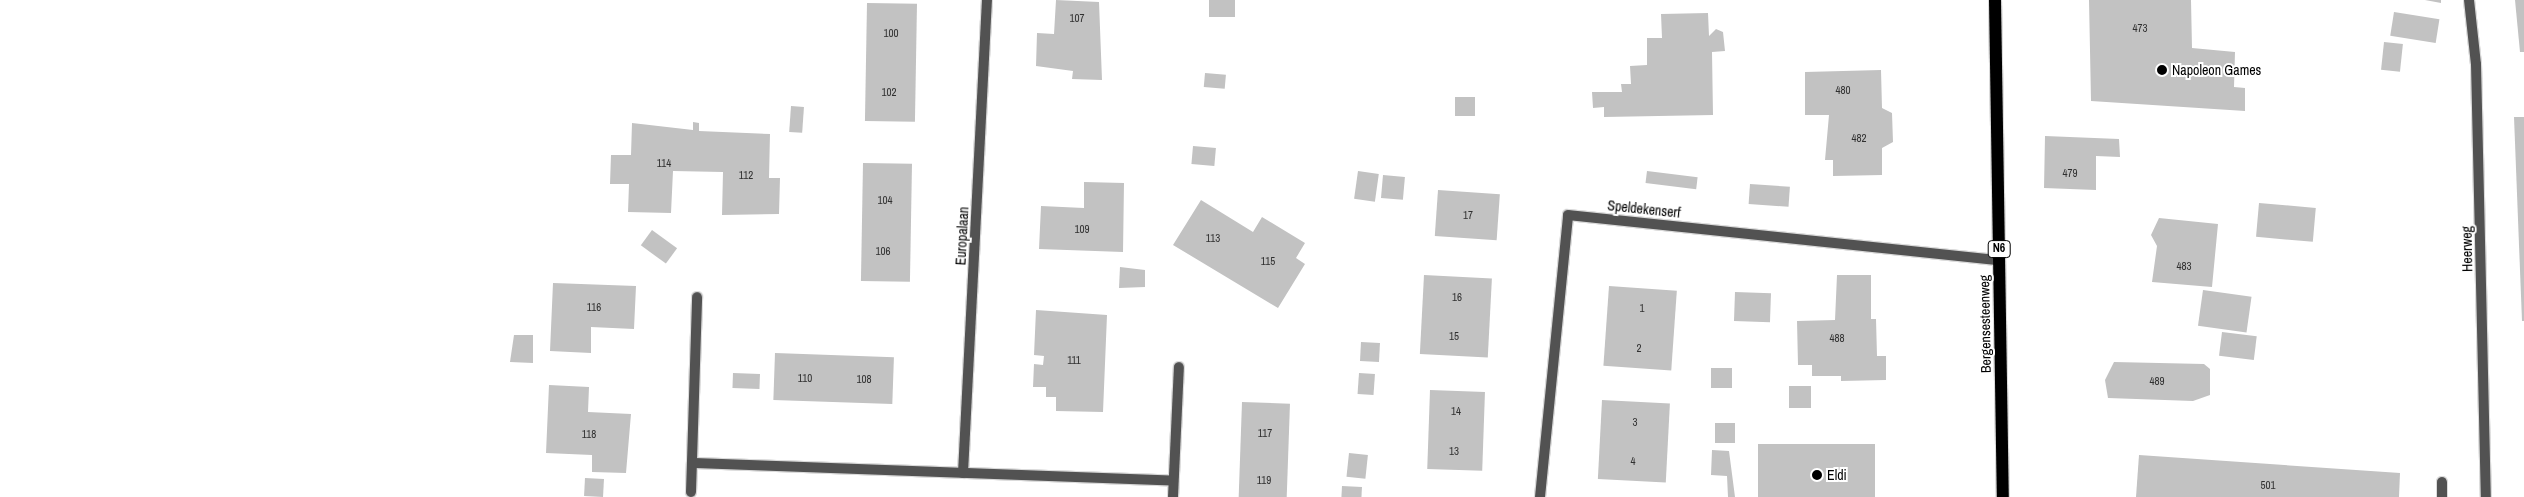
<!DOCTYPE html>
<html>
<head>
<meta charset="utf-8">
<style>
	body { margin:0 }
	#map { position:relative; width:2524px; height:497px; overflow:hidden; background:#fff; font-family:"Archivo Narrow",sans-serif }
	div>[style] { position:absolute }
	.building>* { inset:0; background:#c2c2c2; transform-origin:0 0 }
	.roads { filter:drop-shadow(1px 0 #dbdbdb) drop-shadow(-1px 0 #dbdbdb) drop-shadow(0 1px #dbdbdb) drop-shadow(0 -1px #dbdbdb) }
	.service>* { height:10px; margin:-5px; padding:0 5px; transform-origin:5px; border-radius:5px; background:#525252 }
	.minor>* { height:10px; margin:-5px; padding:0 5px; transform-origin:5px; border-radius:5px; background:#525252 }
	.primary>* { height:12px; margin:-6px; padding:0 6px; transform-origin:6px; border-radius:6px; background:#000 }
	.dots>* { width:14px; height:14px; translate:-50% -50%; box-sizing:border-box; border:2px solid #fff; border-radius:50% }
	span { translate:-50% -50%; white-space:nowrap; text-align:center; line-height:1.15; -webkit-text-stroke:4px #fff; paint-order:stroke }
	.number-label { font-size:11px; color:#303030 }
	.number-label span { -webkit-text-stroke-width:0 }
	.shield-label span { padding:1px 4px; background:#fff; border:1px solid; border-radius:4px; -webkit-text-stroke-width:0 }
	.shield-label { font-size:12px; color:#000; font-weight:700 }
	.poi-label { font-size:14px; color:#000 }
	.left { translate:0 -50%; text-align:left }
	.street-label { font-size:14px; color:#000 }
</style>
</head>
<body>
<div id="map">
	<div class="building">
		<div style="clip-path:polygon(1056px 0,1099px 2px,1102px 80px,1072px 79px,1073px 71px,1036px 66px,1037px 33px,1054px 34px)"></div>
		<div style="left:1209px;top:0;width:26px;height:17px"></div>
		<div style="clip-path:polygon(2089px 0,2191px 0,2192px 48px,2235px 52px,2234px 87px,2245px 88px,2245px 111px,2091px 101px)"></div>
		<div style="clip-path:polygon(2425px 0,2441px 0,2441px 3px)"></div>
		<div style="clip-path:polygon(2515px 0,2524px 0,2524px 52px,2520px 52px)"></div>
		<div style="left:867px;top:3px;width:50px;height:118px;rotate:1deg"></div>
		<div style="left:2394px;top:12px;width:46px;height:24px;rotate:9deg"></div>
		<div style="clip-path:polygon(1708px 13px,1709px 36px,1716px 29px,1723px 32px,1725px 51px,1712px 52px,1713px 115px,1604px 117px,1604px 107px,1593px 108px,1592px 92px,1622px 92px,1621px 84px,1631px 84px,1630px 66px,1647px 65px,1647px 38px,1662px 38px,1661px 14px)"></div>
		<div style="left:2384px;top:42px;width:19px;height:28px;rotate:6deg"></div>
		<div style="clip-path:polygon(1881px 70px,1882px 108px,1892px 113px,1893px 142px,1882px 148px,1882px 175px,1833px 176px,1833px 160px,1825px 160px,1829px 115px,1805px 115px,1805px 72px)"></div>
		<div style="left:1205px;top:73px;width:21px;height:14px;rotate:5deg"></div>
		<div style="left:1455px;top:97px;width:20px;height:19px"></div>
		<div style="left:791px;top:106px;width:13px;height:26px;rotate:4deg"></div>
		<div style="clip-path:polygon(2514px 117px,2524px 117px,2524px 321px,2522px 321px)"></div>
		<div style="clip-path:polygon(693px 122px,699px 123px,699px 131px,770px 134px,769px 178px,780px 178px,779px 214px,722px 215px,723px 172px,673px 171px,671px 213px,628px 212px,629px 184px,610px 184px,611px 155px,631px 155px,632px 123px,693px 130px)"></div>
		<div style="clip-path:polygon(2045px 136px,2119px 139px,2120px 157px,2096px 156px,2096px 190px,2044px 188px)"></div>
		<div style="left:1193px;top:146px;width:23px;height:18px;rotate:5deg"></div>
		<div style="left:863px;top:163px;width:49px;height:118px;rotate:1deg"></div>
		<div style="left:1358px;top:171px;width:21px;height:28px;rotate:8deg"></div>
		<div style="left:1647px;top:171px;width:51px;height:12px;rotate:7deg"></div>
		<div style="left:1383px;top:175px;width:22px;height:23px;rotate:5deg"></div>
		<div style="clip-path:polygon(1084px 182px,1124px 183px,1123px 252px,1039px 249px,1041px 206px,1084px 208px)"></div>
		<div style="left:1750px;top:184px;width:40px;height:20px;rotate:4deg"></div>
		<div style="left:1438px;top:190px;width:62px;height:46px;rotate:4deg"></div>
		<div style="clip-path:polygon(1201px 200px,1253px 232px,1262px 217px,1305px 243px,1296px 258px,1305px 264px,1278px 308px,1173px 245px)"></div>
		<div style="left:2259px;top:203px;width:57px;height:34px;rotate:5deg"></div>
		<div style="clip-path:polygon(2159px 218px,2218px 224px,2212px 287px,2152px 282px,2157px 246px,2151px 235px)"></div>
		<div style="left:652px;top:230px;width:31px;height:19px;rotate:36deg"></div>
		<div style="clip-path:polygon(1120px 267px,1145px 270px,1145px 287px,1119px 288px)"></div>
		<div style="left:1424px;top:275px;width:68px;height:79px;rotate:3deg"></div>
		<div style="clip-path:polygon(1837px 275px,1871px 275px,1871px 319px,1876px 319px,1877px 356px,1886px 356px,1886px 380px,1841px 381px,1841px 376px,1812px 376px,1812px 365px,1798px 365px,1797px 321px,1835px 320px)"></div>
		<div style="clip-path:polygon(553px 283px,636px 286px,634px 329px,591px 327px,591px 353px,550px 351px)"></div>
		<div style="left:1609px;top:286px;width:68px;height:80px;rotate:4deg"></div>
		<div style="left:2203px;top:290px;width:49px;height:36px;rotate:8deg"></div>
		<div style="left:1735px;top:292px;width:36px;height:29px;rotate:2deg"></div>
		<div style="clip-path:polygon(1036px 310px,1107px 315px,1103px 412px,1056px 411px,1056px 397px,1046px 397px,1046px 387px,1033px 387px,1034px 364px,1043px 365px,1044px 356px,1034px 355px)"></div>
		<div style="left:2222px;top:332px;width:35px;height:24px;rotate:7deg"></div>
		<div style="clip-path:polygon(514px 335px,533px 335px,533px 363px,510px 362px)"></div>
		<div style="left:1361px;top:342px;width:19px;height:19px;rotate:3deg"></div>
		<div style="left:775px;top:353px;width:119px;height:47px;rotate:2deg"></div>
		<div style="clip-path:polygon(2114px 362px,2204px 364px,2210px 369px,2210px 395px,2193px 401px,2108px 398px,2105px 380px)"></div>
		<div style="left:1711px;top:368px;width:21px;height:20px"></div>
		<div style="left:733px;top:373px;width:27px;height:15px;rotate:2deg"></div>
		<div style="left:1359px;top:373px;width:16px;height:21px;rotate:4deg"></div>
		<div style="clip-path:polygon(549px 385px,589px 387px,588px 412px,631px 414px,626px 473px,592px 472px,592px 455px,546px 453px)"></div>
		<div style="left:1789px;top:386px;width:22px;height:22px"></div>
		<div style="left:1430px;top:390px;width:55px;height:79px;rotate:2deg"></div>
		<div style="left:1602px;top:400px;width:68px;height:79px;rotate:3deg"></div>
		<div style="left:1242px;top:402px;width:48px;height:95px;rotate:2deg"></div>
		<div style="left:1715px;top:423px;width:20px;height:20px"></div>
		<div style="left:1875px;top:444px;width:53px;height:117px;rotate:90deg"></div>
		<div style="clip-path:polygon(1712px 450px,1729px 451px,1735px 497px,1728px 497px,1727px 476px,1711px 475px)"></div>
		<div style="left:1349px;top:453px;width:19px;height:24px;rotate:6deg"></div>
		<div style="clip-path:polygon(2139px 455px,2400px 473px,2399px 497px,2136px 497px)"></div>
		<div style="left:585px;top:478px;width:19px;height:18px;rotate:3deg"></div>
		<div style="left:1342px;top:486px;width:20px;height:11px;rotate:3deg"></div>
	</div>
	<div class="roads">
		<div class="service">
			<div style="left:2442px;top:497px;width:15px;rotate:-90deg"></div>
		</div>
		<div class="minor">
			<div style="left:2469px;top:0;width:64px;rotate:83.8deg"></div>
			<div style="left:2476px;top:64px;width:433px;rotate:88.7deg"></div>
			<div style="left:693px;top:463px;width:480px;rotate:2.1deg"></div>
			<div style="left:963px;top:473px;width:474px;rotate:-87.1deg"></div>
			<div style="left:691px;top:492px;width:195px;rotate:-88.2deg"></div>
			<div style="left:1173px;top:497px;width:130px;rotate:-87.4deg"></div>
			<div style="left:1540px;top:497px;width:283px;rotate:-84.3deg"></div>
			<div style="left:1568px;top:215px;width:433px;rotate:6deg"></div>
		</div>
		<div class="primary">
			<div style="left:1995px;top:0;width:497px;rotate:89.1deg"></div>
		</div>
	</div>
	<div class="dots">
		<div style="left:2162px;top:70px;background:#000"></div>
		<div style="left:1817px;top:475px;background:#000"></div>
	</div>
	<div class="number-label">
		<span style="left:1077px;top:18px">107</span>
		<span style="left:2140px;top:28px">473</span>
		<span style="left:891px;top:33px">100</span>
		<span style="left:1843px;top:90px">480</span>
		<span style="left:889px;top:92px">102</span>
		<span style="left:1859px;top:138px">482</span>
		<span style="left:664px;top:163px">114</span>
		<span style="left:2070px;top:173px">479</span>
		<span style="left:746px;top:175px">112</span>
		<span style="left:885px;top:200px">104</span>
		<span style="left:1468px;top:215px">17</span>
		<span style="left:1082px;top:229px">109</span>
		<span style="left:1213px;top:238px">113</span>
		<span style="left:883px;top:251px">106</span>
		<span style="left:1268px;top:261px">115</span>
		<span style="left:2184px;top:266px">483</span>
		<span style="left:1457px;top:297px">16</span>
		<span style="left:594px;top:307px">116</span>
		<span style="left:1642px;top:308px">1</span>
		<span style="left:1454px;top:336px">15</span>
		<span style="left:1837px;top:338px">488</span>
		<span style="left:1639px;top:348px">2</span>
		<span style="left:1074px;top:360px">111</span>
		<span style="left:805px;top:378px">110</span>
		<span style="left:864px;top:379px">108</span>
		<span style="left:2157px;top:381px">489</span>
		<span style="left:1456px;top:411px">14</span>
		<span style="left:1635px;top:422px">3</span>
		<span style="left:1265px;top:433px">117</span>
		<span style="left:589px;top:434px">118</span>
		<span style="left:1454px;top:451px">13</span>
		<span style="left:1633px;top:461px">4</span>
		<span style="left:1264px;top:480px">119</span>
		<span style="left:2268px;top:485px">501</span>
	</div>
	<div class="shield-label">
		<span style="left:1999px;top:249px">N6</span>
	</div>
	<div class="poi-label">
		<span class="left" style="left:2172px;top:70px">Napoleon Games</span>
		<span class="left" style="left:1827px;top:475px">Eldi</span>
	</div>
	<div class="street-label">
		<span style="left:1644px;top:209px;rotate:6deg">Speldekenserf</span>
		<span style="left:962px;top:236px;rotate:-87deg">Europalaan</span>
		<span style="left:2467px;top:249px;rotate:-91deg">Heerweg</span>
		<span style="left:1985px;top:324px;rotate:-91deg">Bergensesteenweg</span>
	</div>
</div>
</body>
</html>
